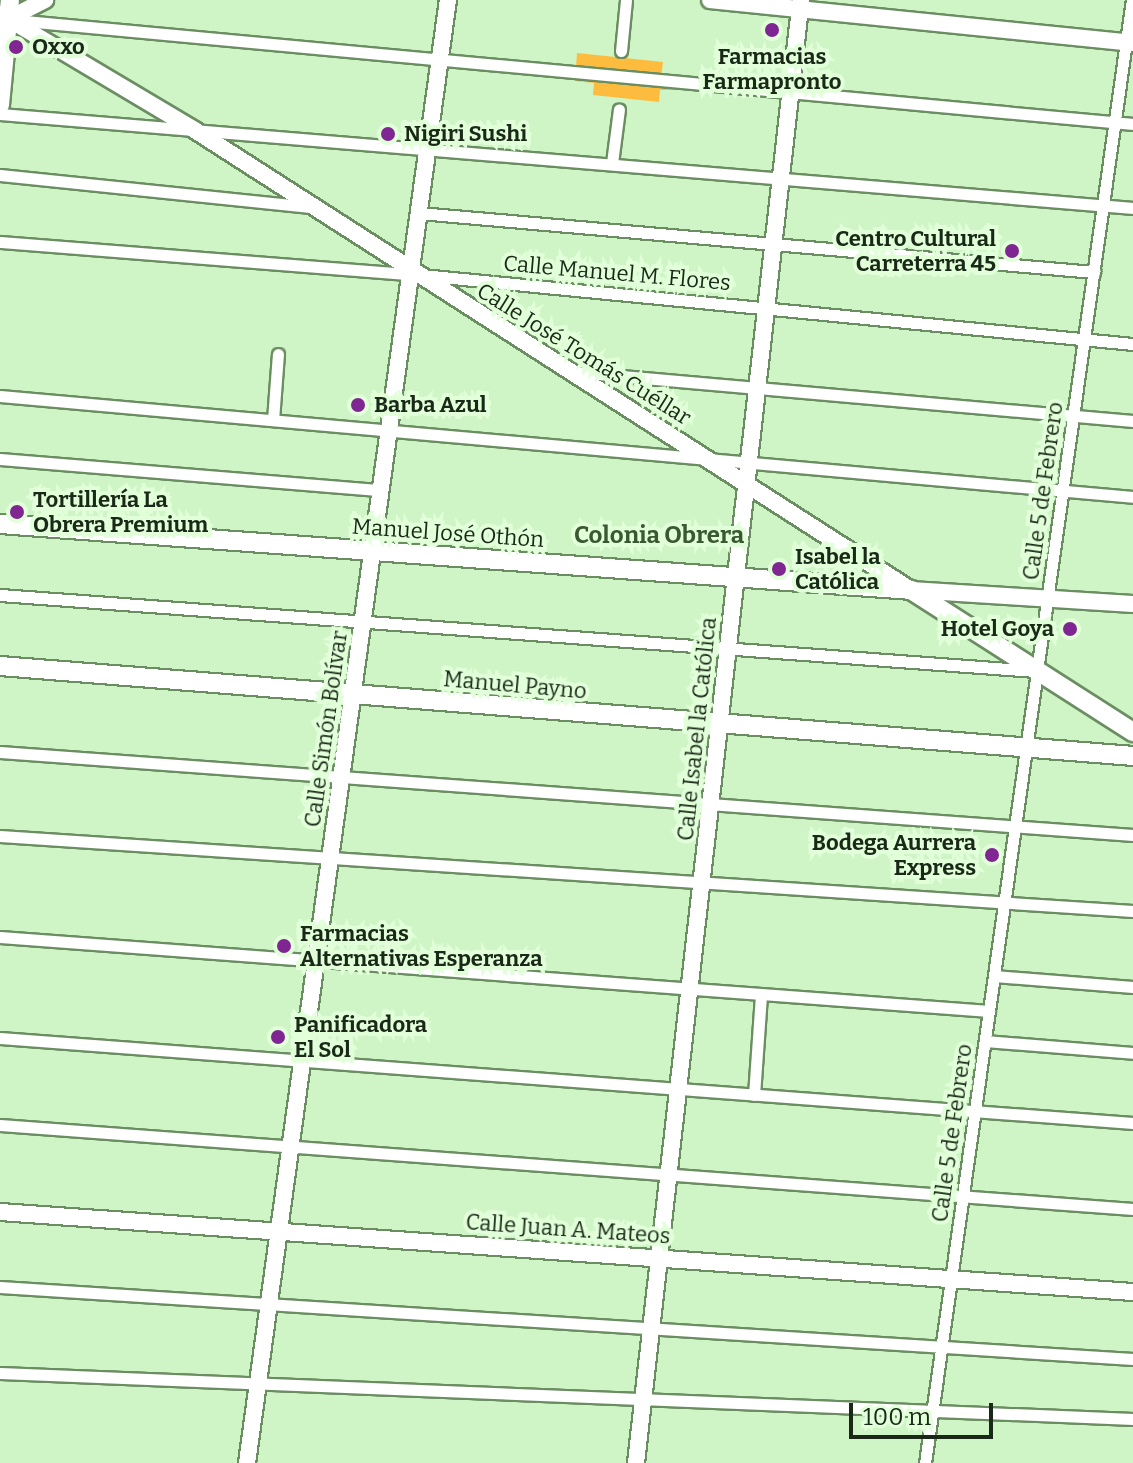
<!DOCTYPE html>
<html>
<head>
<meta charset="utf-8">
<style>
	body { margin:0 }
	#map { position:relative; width:1133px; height:1463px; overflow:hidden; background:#cff4c5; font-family:Bitter,serif }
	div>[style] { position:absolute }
	.green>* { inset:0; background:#febc3e }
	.roads { filter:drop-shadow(2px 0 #6b8d62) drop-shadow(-2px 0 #6b8d62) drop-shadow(0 2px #6b8d62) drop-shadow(0 -2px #6b8d62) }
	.street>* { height:11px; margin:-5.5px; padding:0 5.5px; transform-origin:5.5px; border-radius:5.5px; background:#fff }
	.secondary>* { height:16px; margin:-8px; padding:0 8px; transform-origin:8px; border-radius:8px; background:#fff }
	.primary>* { height:18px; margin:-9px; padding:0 9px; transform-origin:9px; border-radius:9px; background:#fff }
	.dots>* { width:22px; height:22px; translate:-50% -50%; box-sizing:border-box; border:4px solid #e1ffd9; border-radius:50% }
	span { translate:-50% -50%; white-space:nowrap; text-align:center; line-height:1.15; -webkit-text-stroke:8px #e1ffd9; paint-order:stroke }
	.poi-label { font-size:22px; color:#1a2817; font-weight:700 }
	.left { translate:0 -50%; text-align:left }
	.right { translate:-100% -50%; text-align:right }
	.street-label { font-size:22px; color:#1a2817 }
	.neighbourhood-label { font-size:24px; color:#3a5932; font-weight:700 }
	.scale { position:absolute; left:849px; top:1403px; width:144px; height:36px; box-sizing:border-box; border:4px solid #1a2817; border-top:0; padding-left:10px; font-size:24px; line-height:28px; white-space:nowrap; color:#1a2817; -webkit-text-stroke:6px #e1ffd9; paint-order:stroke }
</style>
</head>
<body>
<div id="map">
	<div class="green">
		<div style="clip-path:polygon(577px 53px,663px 62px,661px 78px,674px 80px,673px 90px,660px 90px,659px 102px,593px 95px,594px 83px,575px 81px)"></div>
	</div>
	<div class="roads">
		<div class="street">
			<div style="left:14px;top:20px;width:1124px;rotate:5.31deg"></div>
			<div style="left:621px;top:51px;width:51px;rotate:-84.4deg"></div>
			<div style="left:0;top:114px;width:1137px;rotate:4.74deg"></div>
			<div style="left:612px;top:163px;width:54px;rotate:-82.6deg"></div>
			<div style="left:0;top:175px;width:312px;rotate:5.9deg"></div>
			<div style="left:419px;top:213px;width:678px;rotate:5deg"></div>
			<div style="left:0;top:242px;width:412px;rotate:4.5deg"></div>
			<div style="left:411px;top:274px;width:725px;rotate:5.54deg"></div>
			<div style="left:576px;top:372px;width:559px;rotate:5.03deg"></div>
			<div style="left:0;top:396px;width:1137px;rotate:5.09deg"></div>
			<div style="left:273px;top:420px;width:66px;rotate:-85.7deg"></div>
			<div style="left:0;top:459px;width:382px;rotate:4.7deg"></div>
			<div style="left:0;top:595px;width:1038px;rotate:4.2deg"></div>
			<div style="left:0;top:752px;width:1136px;rotate:4.19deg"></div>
			<div style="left:0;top:836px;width:1135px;rotate:3.79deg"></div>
			<div style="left:0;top:937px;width:992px;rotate:4.28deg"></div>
			<div style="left:994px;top:976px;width:139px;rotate:4.5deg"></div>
			<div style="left:0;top:1038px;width:1136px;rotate:4.29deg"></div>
			<div style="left:985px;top:1041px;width:148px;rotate:4.6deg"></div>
			<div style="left:754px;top:1095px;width:101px;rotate:-86deg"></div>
			<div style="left:0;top:1125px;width:1136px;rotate:4.24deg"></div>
			<div style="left:0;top:1287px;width:1135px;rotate:3.64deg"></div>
			<div style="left:0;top:1373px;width:1134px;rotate:2.32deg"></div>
			<div style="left:925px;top:1463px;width:1478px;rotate:-81.95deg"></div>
		</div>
		<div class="secondary">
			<div style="left:710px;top:0;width:425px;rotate:5.8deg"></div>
			<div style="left:0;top:14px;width:228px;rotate:30.8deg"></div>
			<div style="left:196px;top:131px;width:850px;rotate:32.7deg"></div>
			<div style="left:911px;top:590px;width:222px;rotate:3.6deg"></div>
			<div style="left:8px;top:19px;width:42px;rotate:-27.2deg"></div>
			<div style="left:0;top:1212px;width:1136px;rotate:4.04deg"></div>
			<div style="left:247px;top:1463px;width:1477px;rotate:-82.18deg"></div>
			<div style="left:636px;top:1463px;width:1472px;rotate:-83.57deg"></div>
		</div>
		<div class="primary">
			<div style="left:0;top:105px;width:105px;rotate:-84.6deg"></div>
			<div style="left:0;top:524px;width:913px;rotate:4.14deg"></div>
			<div style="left:911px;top:590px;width:264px;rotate:32.6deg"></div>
			<div style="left:0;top:666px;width:1137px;rotate:4.54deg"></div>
		</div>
	</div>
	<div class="dots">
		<div style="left:772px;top:30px;background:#7f2693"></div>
		<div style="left:16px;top:47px;background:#7f2693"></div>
		<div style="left:388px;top:134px;background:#7f2693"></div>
		<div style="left:1012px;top:251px;background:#7f2693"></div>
		<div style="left:358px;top:405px;background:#7f2693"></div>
		<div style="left:17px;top:512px;background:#7f2693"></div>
		<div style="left:779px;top:569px;background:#7f2693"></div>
		<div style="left:1070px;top:629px;background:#7f2693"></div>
		<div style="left:992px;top:855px;background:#7f2693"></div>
		<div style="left:284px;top:946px;background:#7f2693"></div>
		<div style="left:278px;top:1037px;background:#7f2693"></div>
	</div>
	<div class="poi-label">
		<span class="left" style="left:32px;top:47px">Oxxo</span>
		<span style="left:772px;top:69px">Farmacias<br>Farmapronto</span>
		<span class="left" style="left:404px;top:134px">Nigiri Sushi</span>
		<span class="right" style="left:996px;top:251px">Centro Cultural<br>Carreterra 45</span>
		<span class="left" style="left:374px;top:405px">Barba Azul</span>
		<span class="left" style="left:33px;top:512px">Tortillería La<br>Obrera Premium</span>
		<span class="left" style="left:795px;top:569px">Isabel la<br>Católica</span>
		<span class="right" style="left:1054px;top:629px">Hotel Goya</span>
		<span class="right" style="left:976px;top:855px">Bodega Aurrera<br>Express</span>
		<span class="left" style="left:300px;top:946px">Farmacias<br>Alternativas Esperanza</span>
		<span class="left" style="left:294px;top:1037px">Panificadora<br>El Sol</span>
	</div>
	<div class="street-label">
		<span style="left:617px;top:273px;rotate:5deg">Calle Manuel M. Flores</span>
		<span style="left:584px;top:354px;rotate:32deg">Calle José Tomás Cuéllar</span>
		<span style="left:1043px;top:491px;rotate:-82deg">Calle 5 de Febrero</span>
		<span style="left:448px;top:533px;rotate:4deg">Manuel José Othón</span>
		<span style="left:515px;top:685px;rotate:5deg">Manuel Payno</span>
		<span style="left:326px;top:729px;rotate:-82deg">Calle Simón Bolívar</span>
		<span style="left:697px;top:729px;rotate:-84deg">Calle Isabel la Católica</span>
		<span style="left:952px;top:1133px;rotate:-82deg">Calle 5 de Febrero</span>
		<span style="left:568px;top:1229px;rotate:4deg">Calle Juan A. Mateos</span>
	</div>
	<div class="neighbourhood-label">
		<span style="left:659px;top:536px">Colonia Obrera</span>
	</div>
	<div class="scale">100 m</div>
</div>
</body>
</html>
